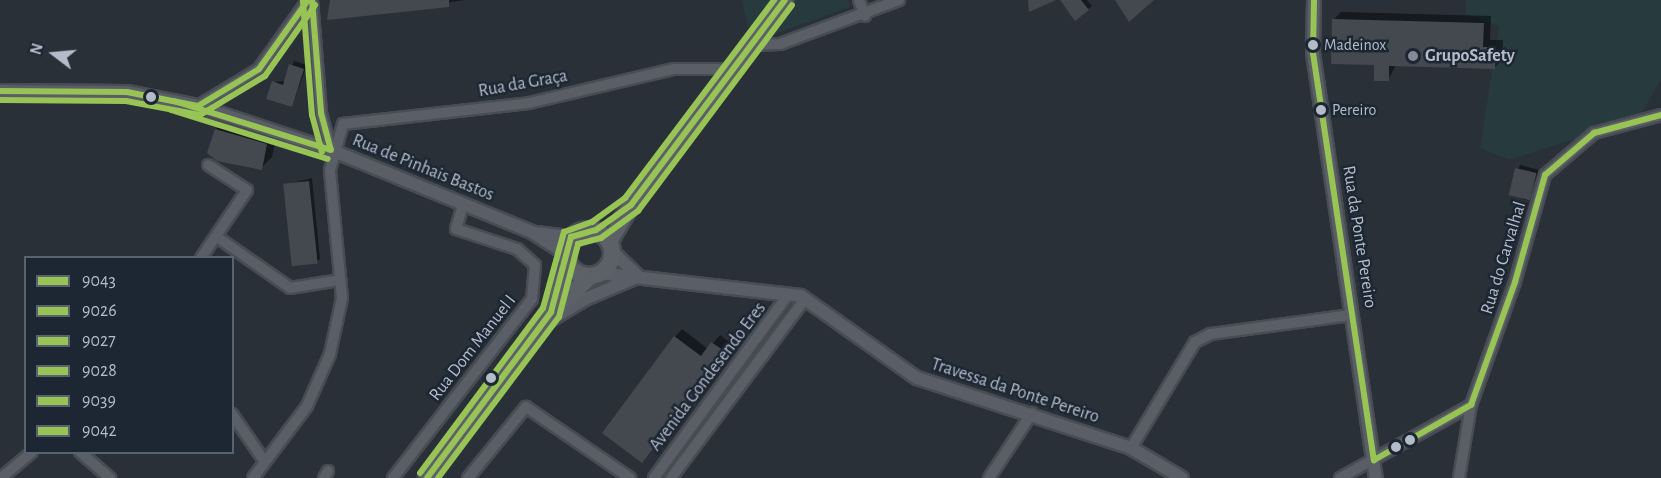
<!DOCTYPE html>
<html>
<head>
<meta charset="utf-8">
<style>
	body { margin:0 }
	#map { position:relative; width:1661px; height:478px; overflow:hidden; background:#2a3038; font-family:"Alegreya Sans",sans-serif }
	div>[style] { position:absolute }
	.green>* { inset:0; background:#273a3e }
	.shadow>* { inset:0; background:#0007 }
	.building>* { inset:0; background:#444950; transform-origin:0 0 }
	.roads { filter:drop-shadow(2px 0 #484c53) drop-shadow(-2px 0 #484c53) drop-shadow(0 2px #484c53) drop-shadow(0 -2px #484c53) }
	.minor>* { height:10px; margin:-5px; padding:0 5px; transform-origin:5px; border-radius:5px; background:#5a5e66 }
	.tertiary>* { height:12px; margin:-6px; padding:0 6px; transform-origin:6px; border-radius:6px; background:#5a5e66 }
	.primary>* { height:16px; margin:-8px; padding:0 8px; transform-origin:8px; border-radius:8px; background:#5c6168 }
	.primary>.ring { margin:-8px; padding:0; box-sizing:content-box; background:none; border:16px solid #5c6168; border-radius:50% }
	.bus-1>* { height:6px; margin:-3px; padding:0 3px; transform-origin:3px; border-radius:3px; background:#98c455 }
	.bus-2>* { height:6px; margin:-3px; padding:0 3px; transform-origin:3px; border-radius:3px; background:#98c455 }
	.bus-3>* { height:6px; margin:-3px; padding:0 3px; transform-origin:3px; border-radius:3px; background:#98c455 }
	.bus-4>* { height:6px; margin:-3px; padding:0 3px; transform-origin:3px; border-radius:3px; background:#98c455 }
	.bus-5>* { height:6px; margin:-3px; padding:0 3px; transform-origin:3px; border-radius:3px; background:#98c455 }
	.bus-6>* { height:6px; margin:-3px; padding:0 3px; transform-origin:3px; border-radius:3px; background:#98c455 }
	.dots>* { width:16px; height:16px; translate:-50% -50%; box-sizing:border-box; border:3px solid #1d2633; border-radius:50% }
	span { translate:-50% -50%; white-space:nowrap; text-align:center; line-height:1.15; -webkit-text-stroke:5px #1d2633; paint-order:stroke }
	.bus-label { font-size:16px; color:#b4bcc9 }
	.left { translate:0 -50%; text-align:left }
	.poi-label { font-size:18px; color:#b4bcc9; font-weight:700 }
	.street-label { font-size:18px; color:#b4bcc9 }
	.legend { position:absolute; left:24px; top:256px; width:210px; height:198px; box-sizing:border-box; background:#1d2633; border:2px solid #59626f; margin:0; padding:8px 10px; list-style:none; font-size:18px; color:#b4bcc9 }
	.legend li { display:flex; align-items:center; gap:12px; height:30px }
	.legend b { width:30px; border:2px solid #59626f }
	.north { position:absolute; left:24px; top:24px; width:60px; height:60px; -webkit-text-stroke:4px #1d2633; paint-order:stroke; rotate:286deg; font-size:16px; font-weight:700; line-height:24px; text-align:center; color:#b4bcc9 }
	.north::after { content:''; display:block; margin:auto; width:21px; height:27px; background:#b4bcc9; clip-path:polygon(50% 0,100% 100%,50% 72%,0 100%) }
</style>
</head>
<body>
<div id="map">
	<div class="green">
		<div style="clip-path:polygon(742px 0,848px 0,850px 7px,774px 34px,748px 27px)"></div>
		<div style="clip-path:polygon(1466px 0,1661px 0,1661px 79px,1639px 118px,1509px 160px,1480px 148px,1499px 26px,1466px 14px)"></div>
	</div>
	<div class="shadow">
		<div style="clip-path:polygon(331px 0,465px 0,329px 19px)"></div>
		<div style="clip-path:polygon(1063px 0,1087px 0,1092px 6px,1088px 9px)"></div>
		<div style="clip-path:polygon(1341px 12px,1491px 16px,1490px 40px,1503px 40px,1502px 60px,1494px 68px,1396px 65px,1388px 80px,1334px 19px)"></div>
		<div style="clip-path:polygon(294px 61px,307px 65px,292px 106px,273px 82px,285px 81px)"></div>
		<div style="clip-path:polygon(227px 119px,277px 134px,272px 157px,261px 168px,216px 129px)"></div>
		<div style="clip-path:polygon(1520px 165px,1539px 170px,1526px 200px,1509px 194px)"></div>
		<div style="clip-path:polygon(312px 178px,320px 259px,316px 262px,284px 185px)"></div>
		<div style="clip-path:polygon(682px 329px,708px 349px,720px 335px,732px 344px,642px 461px,675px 337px)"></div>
	</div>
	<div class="building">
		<div style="clip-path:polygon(330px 0,449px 0,449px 7px,327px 20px)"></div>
		<div style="clip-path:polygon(1028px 0,1056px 0,1029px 12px)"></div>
		<div style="clip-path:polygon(1060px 0,1081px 0,1089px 10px,1075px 21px)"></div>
		<div style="clip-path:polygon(1115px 0,1154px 0,1129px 22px)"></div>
		<div style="clip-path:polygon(1332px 19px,1484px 23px,1483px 47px,1496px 47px,1495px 69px,1389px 66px,1389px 81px,1374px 81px,1374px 65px,1331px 64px)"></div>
		<div style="clip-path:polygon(289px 64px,304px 69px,292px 107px,266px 99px,272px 81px,283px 85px)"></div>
		<div style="clip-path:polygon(215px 129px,267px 144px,262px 170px,217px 161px,207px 153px)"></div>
		<div style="left:1515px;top:168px;width:22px;height:28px;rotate:13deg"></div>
		<div style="left:309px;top:181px;width:83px;height:26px;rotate:84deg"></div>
		<div style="clip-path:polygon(674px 336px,701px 356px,711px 342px,726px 352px,642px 463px,602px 433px)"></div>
	</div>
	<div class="roads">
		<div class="minor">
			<div style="left:312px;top:0;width:113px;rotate:85.4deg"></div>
			<div style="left:321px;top:113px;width:38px;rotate:75deg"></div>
			<div style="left:859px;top:0;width:17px;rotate:69deg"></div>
			<div style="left:752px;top:45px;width:28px;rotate:-2deg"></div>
			<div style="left:780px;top:44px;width:127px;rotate:-20.3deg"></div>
			<div style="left:198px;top:106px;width:71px;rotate:-31.2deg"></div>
			<div style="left:259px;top:69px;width:85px;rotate:-54.6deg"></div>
			<div style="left:217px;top:237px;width:89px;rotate:34.9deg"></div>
			<div style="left:290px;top:288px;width:51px;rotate:-9.1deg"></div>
			<div style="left:201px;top:258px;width:82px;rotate:-55.9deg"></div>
			<div style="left:247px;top:190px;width:46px;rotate:-147.3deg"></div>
			<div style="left:232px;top:414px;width:58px;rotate:55.5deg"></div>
			<div style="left:1131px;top:448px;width:124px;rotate:-58.9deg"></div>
			<div style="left:1195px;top:342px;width:18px;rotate:-27deg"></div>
			<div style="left:1211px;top:334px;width:142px;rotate:-7.7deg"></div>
			<div style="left:80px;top:452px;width:40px;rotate:41deg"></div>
			<div style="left:1px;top:478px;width:40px;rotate:-40deg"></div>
			<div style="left:253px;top:478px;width:90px;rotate:-53.1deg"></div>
			<div style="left:307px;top:406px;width:57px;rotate:-66.1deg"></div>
			<div style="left:330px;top:354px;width:57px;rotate:-77.9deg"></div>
			<div style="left:342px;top:298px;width:129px;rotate:-95.4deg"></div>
			<div style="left:330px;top:170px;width:48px;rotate:-74.2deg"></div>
			<div style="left:343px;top:124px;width:187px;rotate:-6.4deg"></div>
			<div style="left:529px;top:103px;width:149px;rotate:-13.2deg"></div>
			<div style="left:674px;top:69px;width:61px"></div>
			<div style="left:324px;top:478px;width:8px;rotate:-60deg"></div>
			<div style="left:393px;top:478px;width:227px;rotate:-52.2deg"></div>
			<div style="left:532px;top:299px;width:34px;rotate:-85deg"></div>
			<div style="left:535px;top:265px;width:24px;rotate:-138deg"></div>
			<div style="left:517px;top:249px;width:64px;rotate:-161.8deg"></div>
			<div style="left:456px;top:229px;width:26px;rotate:-74deg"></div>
			<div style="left:468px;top:478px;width:92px;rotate:-50.8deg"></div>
			<div style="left:526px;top:407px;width:126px;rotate:34.3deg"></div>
			<div style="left:654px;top:478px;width:227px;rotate:-53.8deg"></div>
			<div style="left:671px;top:478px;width:224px;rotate:-53.2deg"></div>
			<div style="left:989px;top:478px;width:78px;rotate:-56.5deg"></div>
			<div style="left:1340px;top:478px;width:150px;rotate:-29.1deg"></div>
			<div style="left:1459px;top:478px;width:74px;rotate:-80.7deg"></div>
			<div style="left:1471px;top:405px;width:131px;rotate:-70.3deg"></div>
			<div style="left:1515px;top:282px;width:111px;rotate:-74.3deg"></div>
			<div style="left:1545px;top:175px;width:65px;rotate:-40.6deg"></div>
			<div style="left:1594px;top:133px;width:69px;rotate:-15deg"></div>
		</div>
		<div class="tertiary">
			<div style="left:1314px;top:0;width:53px;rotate:91.1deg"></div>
			<div style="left:1313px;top:53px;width:430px;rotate:81.6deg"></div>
			<div style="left:0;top:91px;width:127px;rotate:0.5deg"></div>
			<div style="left:127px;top:92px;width:72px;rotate:11.2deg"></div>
			<div style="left:198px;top:106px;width:140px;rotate:18.3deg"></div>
			<div style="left:331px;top:150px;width:217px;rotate:22.2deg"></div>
			<div style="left:532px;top:232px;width:40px;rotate:32.9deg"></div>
			<div style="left:536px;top:233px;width:35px;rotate:7deg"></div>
			<div style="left:612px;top:251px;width:37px;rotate:44deg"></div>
			<div style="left:599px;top:273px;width:203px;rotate:6.5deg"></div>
			<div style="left:801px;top:296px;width:142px;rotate:35.3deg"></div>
			<div style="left:917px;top:378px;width:225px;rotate:18.1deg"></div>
			<div style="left:1131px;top:448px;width:59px;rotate:30.5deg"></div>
			<div style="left:549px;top:321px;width:42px;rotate:-31.4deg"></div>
			<div style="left:585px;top:299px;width:54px;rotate:-22.8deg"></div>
		</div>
		<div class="primary">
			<div class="ring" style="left:566px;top:230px;width:30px;height:30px"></div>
			<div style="left:609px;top:242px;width:43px;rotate:-59.3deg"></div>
			<div style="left:631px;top:205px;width:256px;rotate:-53.1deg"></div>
			<div style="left:554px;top:306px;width:45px;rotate:-72deg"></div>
			<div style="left:427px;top:478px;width:207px;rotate:-53.2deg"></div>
			<div style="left:551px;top:312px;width:54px;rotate:-42deg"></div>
		</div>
	</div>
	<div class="bus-1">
		<div style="left:1314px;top:0;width:53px;rotate:91.1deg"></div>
		<div style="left:1313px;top:53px;width:412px;rotate:81.5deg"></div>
		<div style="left:1374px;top:460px;width:112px;rotate:-29.6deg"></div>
		<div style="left:1471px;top:405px;width:131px;rotate:-70.3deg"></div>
		<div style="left:1515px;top:282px;width:111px;rotate:-74.3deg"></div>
		<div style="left:1545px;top:175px;width:65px;rotate:-40.6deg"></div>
		<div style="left:1594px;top:133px;width:69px;rotate:-15deg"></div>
	</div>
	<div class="bus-2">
		<div style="left:427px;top:478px;width:207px;rotate:-53.2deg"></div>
		<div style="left:551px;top:312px;width:78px;rotate:-75.1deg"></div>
		<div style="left:571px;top:237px;width:26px;rotate:-16deg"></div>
		<div style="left:596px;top:230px;width:43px;rotate:-35.5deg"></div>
		<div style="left:631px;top:205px;width:256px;rotate:-53.1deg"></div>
	</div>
	<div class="bus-3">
		<div style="left:438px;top:478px;width:201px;rotate:-53.1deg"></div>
		<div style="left:559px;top:317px;width:75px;rotate:-75.4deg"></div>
		<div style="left:578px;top:244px;width:24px;rotate:-15deg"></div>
		<div style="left:601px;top:238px;width:46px;rotate:-36.1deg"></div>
		<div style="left:638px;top:211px;width:257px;rotate:-53.2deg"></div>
	</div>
	<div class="bus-4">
		<div style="left:420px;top:473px;width:206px;rotate:-53.3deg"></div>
		<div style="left:543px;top:308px;width:79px;rotate:-74.6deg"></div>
		<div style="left:564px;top:232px;width:30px;rotate:-20deg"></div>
		<div style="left:592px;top:222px;width:41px;rotate:-36deg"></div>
		<div style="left:625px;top:198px;width:248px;rotate:-53deg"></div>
	</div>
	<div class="bus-5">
		<div style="left:312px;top:0;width:113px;rotate:85.4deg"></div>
		<div style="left:321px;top:113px;width:38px;rotate:75deg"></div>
		<div style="left:0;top:91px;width:127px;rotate:0.5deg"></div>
		<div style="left:127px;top:92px;width:72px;rotate:11.2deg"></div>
		<div style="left:198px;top:106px;width:71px;rotate:-31.2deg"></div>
		<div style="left:259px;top:69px;width:85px;rotate:-54.6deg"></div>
		<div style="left:174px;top:101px;width:164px;rotate:17.3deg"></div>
	</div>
	<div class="bus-6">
		<div style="left:303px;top:1px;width:114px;rotate:85.5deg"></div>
		<div style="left:312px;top:115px;width:38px;rotate:75deg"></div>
		<div style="left:0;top:100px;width:126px;rotate:0.5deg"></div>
		<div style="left:126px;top:101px;width:75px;rotate:10.7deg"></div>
		<div style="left:200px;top:115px;width:76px;rotate:-31deg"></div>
		<div style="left:265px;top:76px;width:87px;rotate:-54.8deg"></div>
		<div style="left:171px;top:110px;width:164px;rotate:17.3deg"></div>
	</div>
	<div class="dots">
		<div style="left:1313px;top:45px;background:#b4bcc9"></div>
		<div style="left:1413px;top:56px;background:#848b96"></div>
		<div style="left:151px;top:97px;background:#b4bcc9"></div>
		<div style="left:1321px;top:110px;background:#b4bcc9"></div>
		<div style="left:491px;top:378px;background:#b4bcc9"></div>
		<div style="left:1410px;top:440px;background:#b4bcc9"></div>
		<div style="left:1396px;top:447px;background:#b4bcc9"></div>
	</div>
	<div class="bus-label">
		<span class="left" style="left:1324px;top:45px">Madeinox</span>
		<span class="left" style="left:1332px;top:110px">Pereiro</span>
	</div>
	<div class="poi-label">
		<span class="left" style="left:1425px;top:56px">GrupoSafety</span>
	</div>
	<div class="street-label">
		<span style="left:523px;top:84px;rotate:-10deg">Rua da Graça</span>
		<span style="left:423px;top:168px;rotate:22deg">Rua de Pinhais Bastos</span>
		<span style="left:1359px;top:237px;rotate:81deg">Rua da Ponte Pereiro</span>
		<span style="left:1504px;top:258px;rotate:-73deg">Rua do Carvalhal</span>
		<span style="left:473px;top:348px;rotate:-52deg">Rua Dom Manuel I</span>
		<span style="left:708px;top:377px;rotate:-53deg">Avenida Gondesendo Eres</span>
		<span style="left:1015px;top:391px;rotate:18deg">Travessa da Ponte Pereiro</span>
	</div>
	<ul class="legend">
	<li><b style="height:8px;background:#98c455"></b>9043</li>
	<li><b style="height:8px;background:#98c455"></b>9026</li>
	<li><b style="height:8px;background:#98c455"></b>9027</li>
	<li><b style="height:8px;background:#98c455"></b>9028</li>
	<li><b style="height:8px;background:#98c455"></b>9039</li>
	<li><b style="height:8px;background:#98c455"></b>9042</li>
	</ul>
	<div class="north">N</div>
</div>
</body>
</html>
